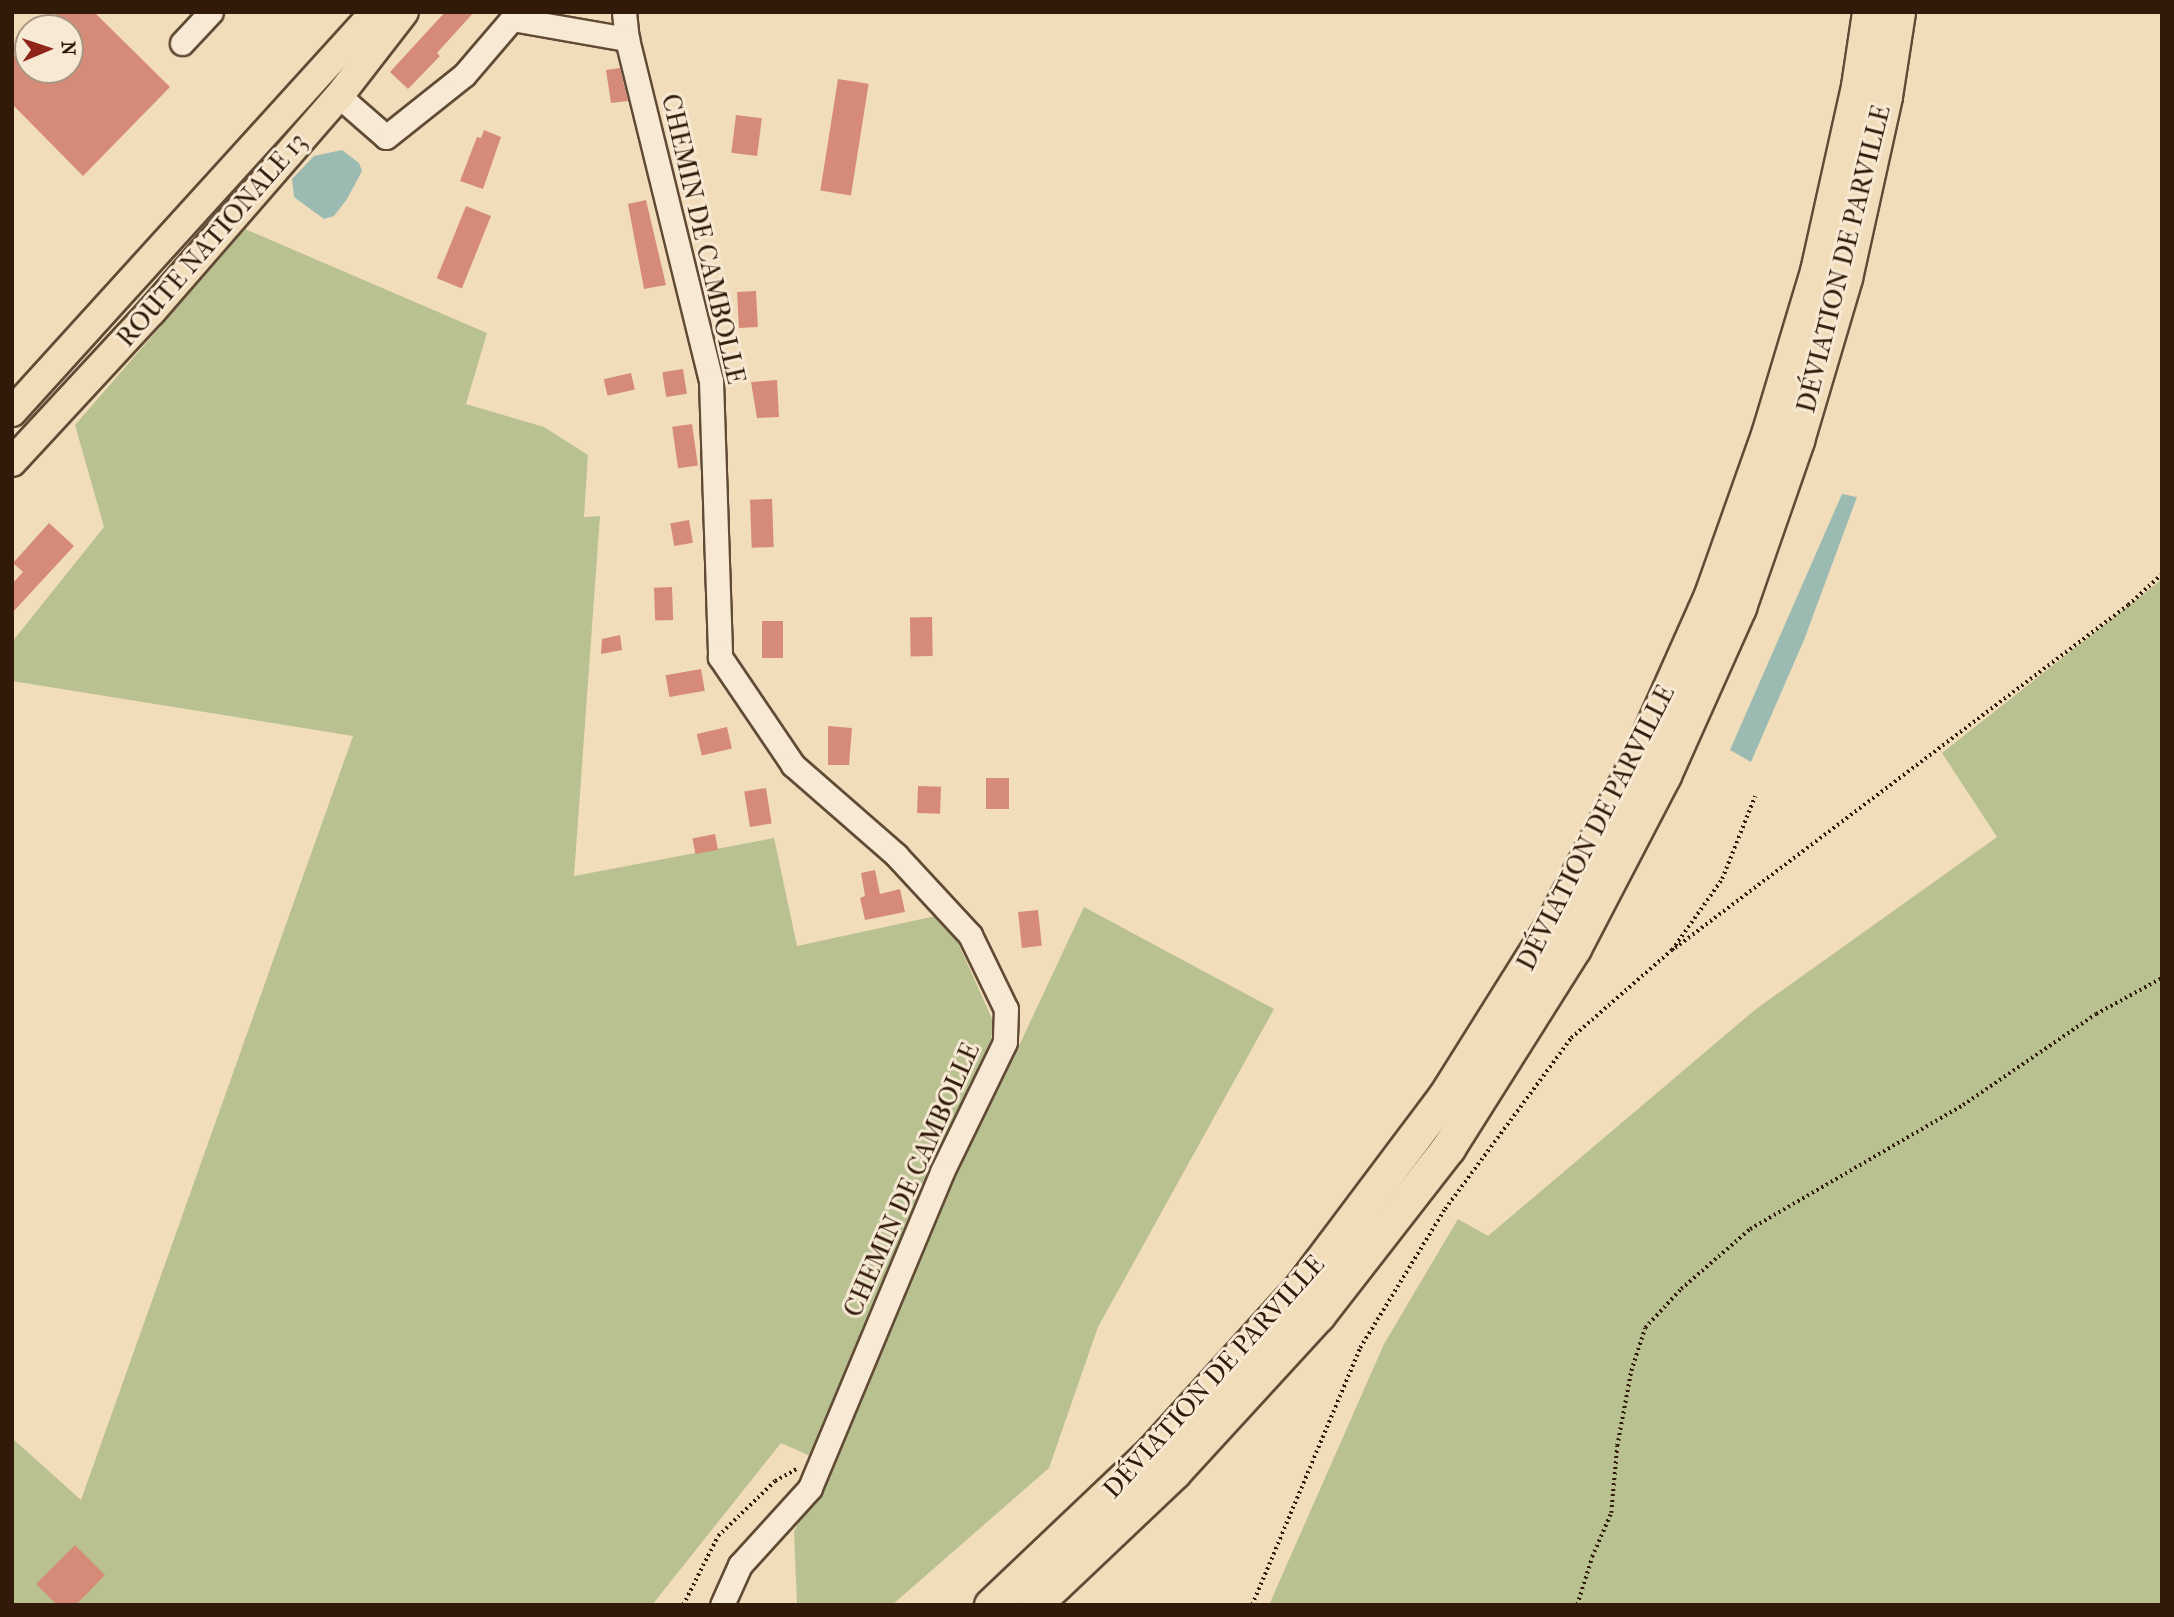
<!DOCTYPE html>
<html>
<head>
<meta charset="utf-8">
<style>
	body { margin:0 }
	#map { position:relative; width:2174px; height:1617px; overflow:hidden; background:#f2ddbb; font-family:"IM FELL French Canon",serif }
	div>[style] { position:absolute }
	.green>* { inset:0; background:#b9c191 }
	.water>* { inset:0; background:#9bbbb2 }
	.building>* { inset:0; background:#d58b78; transform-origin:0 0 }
	.path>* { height:3.5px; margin-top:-1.75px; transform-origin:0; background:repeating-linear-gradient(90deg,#311a09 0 2px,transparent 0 5.5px) }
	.roads { filter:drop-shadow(2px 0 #614b36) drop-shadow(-2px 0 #614b36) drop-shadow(0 2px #614b36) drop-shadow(0 -2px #614b36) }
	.minor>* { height:23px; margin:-11.5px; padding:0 11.5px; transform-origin:11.5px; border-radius:11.5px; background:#f7e9d3 }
	.major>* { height:28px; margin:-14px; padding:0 14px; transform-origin:14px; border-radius:14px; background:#f2ddbb }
	.highway>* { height:33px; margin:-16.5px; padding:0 16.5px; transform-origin:16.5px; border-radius:16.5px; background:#f2ddbb }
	span { translate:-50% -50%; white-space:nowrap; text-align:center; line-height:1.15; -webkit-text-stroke:6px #f7e9d3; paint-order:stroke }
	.street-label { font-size:26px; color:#311a09 }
	.frame { position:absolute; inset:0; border:14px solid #311a09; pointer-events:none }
	.north { position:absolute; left:14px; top:14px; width:70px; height:70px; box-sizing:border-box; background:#f7e9d3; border:2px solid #a89682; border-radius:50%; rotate:88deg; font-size:19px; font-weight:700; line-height:28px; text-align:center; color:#311a09 }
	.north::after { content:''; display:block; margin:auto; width:24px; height:32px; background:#8f2418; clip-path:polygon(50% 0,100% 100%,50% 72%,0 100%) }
</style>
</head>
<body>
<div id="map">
	<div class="green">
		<div style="clip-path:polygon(245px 229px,487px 333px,466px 404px,544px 427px,588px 455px,584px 517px,600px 516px,574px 876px,774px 838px,797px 946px,945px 914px,994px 1023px,987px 1060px,1010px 1065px,1084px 907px,1274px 1009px,1098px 1327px,1049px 1468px,892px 1605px,797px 1605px,794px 1532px,826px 1463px,781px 1443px,652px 1605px,12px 1605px,12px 1438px,81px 1500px,353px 736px,12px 681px,12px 642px,104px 527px,75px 425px)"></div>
		<div style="clip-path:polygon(2162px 579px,2162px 1605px,1269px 1605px,1384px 1344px,1458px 1219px,1488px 1236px,1756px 1009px,1997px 837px,1942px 753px)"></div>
	</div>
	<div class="water">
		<div style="clip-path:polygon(342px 150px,359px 163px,362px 171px,347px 199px,334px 216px,324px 219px,294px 197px,292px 179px,314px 156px)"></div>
		<div style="clip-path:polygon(1842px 494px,1857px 497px,1804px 640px,1751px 762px,1730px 750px)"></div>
	</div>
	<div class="building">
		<div style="clip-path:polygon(58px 12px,94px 12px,170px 87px,83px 176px,12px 104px,12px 58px,28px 42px,28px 70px,70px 70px,70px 28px,42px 28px)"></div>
		<div style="clip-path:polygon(445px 12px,474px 12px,437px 53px,440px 56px,408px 89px,390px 72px)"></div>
		<div style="clip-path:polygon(620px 68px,628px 101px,611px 103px,606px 70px)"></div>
		<div style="left:838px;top:79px;width:31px;height:113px;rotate:9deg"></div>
		<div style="left:736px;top:115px;width:26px;height:38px;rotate:7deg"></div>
		<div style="clip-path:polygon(484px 130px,501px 137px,483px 189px,460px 181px,477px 137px,481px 138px)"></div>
		<div style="clip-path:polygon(646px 200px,666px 285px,644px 289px,628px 204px)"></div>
		<div style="left:466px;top:206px;width:27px;height:78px;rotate:22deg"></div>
		<div style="left:756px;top:291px;width:36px;height:19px;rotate:87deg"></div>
		<div style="left:683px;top:369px;width:25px;height:21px;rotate:81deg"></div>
		<div style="left:631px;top:373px;width:17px;height:28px;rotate:77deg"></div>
		<div style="clip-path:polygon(777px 380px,779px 417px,757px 418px,751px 382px)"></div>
		<div style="left:692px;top:424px;width:42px;height:20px;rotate:82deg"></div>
		<div style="left:772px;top:499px;width:48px;height:22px;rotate:88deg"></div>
		<div style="left:689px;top:520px;width:23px;height:19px;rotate:80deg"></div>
		<div style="clip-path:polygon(49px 523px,74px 546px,12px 613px,12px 584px,23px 572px,13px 563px)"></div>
		<div style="left:672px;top:587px;width:33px;height:18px;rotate:88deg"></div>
		<div style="left:932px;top:617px;width:39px;height:22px;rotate:89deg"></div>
		<div style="left:783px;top:621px;width:37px;height:21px;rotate:90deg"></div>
		<div style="clip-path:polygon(620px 635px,622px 650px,601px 654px,602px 639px)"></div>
		<div style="left:701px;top:669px;width:22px;height:36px;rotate:80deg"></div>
		<div style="clip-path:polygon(828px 726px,852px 728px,849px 765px,828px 765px)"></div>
		<div style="left:727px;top:727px;width:22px;height:31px;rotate:77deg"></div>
		<div style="left:986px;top:778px;width:23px;height:31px"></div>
		<div style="left:918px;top:786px;width:23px;height:27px;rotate:2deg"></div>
		<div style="left:766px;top:788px;width:36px;height:22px;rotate:81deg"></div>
		<div style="left:715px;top:834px;width:16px;height:23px;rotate:79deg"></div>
		<div style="clip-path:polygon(875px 870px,880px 894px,900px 889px,905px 912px,865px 920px,860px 898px,865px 896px,861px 873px)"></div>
		<div style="left:1038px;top:910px;width:36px;height:20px;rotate:84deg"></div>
		<div style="clip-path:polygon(75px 1545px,105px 1575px,76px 1605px,57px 1605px,36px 1584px)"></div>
	</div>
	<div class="path">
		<div style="left:1675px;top:948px;width:568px;rotate:-37.13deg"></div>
		<div style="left:2128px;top:605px;width:46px;rotate:-42.4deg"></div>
		<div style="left:683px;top:1605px;width:77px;rotate:-63.1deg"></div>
		<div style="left:718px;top:1536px;width:79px;rotate:-44deg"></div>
		<div style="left:775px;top:1481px;width:26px;rotate:-29deg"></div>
		<div style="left:1252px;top:1605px;width:279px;rotate:-67.2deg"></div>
		<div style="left:1360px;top:1348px;width:163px;rotate:-58.6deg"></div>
		<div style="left:1445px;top:1209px;width:212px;rotate:-53.6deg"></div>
		<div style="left:1571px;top:1038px;width:134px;rotate:-41.1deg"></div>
		<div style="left:1672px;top:950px;width:87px;rotate:-54.8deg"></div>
		<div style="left:1722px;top:879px;width:89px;rotate:-68.3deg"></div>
		<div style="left:1577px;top:1605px;width:50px;rotate:-72.6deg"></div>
		<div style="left:1592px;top:1557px;width:48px;rotate:-66.6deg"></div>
		<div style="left:1611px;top:1513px;width:67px;rotate:-84.9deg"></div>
		<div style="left:1617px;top:1446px;width:76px;rotate:-79.4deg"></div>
		<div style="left:1631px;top:1371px;width:45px;rotate:-72deg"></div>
		<div style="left:1645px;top:1328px;width:53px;rotate:-47.3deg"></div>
		<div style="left:1681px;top:1289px;width:91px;rotate:-41deg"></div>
		<div style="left:1750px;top:1229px;width:246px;rotate:-30.2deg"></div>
		<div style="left:1963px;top:1105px;width:161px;rotate:-34.4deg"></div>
		<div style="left:2096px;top:1014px;width:75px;rotate:-28.6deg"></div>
	</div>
	<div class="roads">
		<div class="minor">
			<div style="left:624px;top:12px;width:27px;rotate:84deg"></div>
			<div style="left:627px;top:39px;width:352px;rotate:76.2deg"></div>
			<div style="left:711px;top:381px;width:276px;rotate:88.1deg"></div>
			<div style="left:720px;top:657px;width:130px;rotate:55.9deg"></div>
			<div style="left:793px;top:765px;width:137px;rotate:41.1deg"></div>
			<div style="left:896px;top:855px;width:109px;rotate:47.2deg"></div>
			<div style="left:970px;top:935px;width:82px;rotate:64.1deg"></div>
			<div style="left:1006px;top:1009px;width:33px;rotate:92deg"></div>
			<div style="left:1005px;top:1042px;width:144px;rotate:115.9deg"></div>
			<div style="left:942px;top:1172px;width:342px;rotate:112.7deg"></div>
			<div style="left:810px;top:1488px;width:104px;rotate:132.3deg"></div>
			<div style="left:740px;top:1565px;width:44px;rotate:114.2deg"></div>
			<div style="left:182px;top:43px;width:42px;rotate:-46.9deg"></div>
			<div style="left:339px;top:96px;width:62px;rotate:41.1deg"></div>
			<div style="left:386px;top:137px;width:100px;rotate:-38.5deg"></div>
			<div style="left:464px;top:75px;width:74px;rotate:-49.4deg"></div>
			<div style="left:512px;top:19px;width:117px;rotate:9.9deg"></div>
		</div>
		<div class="major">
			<div style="left:12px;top:412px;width:540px;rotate:-47.78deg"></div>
			<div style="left:12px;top:462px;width:205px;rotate:-47.2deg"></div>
			<div style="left:151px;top:312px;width:286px;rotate:-49deg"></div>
			<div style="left:339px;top:96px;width:106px;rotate:-52.3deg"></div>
		</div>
		<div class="highway">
			<div style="left:991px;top:1605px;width:224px;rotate:-43.5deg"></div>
			<div style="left:1153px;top:1451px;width:219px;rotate:-47.8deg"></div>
			<div style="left:1300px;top:1289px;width:241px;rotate:-53.1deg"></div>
			<div style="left:1445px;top:1096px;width:199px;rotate:-57.9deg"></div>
			<div style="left:1551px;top:927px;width:189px;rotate:-62.6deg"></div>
			<div style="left:1638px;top:759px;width:180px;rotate:-66deg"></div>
			<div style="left:1711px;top:595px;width:174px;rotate:-70.5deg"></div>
			<div style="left:1769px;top:431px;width:167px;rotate:-73.3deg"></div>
			<div style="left:1817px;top:271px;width:189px;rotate:-77.5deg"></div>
			<div style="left:1858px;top:86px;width:75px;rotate:-81.5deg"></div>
			<div style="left:1034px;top:1605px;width:193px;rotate:-43.5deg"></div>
			<div style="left:1174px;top:1472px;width:213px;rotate:-47.5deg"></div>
			<div style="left:1318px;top:1315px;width:212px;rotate:-52.1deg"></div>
			<div style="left:1448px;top:1148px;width:236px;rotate:-57.8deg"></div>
			<div style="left:1574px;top:948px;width:195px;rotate:-62.5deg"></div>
			<div style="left:1664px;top:775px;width:184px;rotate:-65.9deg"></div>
			<div style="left:1739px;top:607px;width:177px;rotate:-70.8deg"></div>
			<div style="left:1797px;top:440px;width:169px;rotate:-73.5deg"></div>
			<div style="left:1845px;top:278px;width:186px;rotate:-77.6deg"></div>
			<div style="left:1885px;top:96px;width:85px;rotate:-81.2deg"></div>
		</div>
	</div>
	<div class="street-label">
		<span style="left:703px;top:239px;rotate:77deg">CHEMIN DE CAMBOLLE</span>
		<span style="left:212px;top:240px;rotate:-49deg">ROUTE NATIONALE 13</span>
		<span style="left:1844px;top:259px;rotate:-76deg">DÉVIATION DE PARVILLE</span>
		<span style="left:1596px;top:828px;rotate:-63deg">DÉVIATION DE PARVILLE</span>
		<span style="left:912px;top:1180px;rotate:-66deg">CHEMIN DE CAMBOLLE</span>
		<span style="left:1214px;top:1377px;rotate:-48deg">DÉVIATION DE PARVILLE</span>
	</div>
	<div class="frame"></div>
	<div class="north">N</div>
</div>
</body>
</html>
